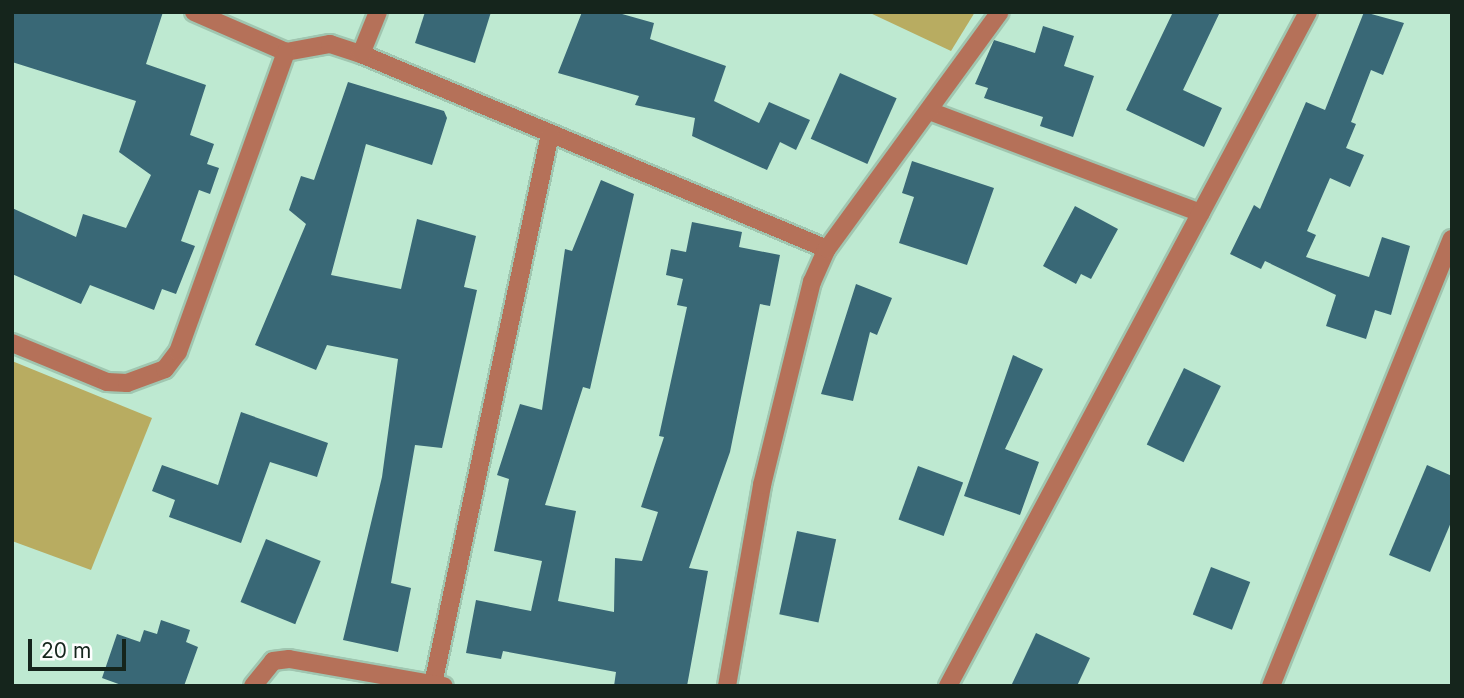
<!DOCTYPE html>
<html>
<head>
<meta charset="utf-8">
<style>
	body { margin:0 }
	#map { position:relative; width:1464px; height:698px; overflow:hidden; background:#bee9d1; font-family:Inter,sans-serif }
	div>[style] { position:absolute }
	.green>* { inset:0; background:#b8ac61 }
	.building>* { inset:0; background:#396876; transform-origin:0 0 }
	.roads { filter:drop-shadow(2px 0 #a0c6b0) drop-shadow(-2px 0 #a0c6b0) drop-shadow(0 2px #a0c6b0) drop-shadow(0 -2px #a0c6b0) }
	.minor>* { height:18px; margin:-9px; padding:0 9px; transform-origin:9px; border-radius:9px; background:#b57159 }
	span { translate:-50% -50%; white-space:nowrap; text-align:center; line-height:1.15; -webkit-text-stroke:7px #fefefe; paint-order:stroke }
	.frame { position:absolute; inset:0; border:14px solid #15251c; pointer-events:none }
	.scale { position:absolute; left:28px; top:639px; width:98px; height:32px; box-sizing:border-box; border:4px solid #15251c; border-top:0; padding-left:9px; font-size:21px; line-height:24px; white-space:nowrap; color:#15251c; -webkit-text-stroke:5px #fefefe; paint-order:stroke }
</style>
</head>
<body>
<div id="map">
	<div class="green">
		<div style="clip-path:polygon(868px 12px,975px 12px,951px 51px)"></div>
		<div style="clip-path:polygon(12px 361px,152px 418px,91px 570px,12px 541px)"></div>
	</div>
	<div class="building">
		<div style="clip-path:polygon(12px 12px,163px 12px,146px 64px,206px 85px,190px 135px,214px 144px,207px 164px,219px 168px,210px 194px,199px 190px,181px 241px,195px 246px,176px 294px,162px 289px,154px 310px,90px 285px,81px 304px,12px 274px,12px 208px,76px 237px,83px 214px,126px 228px,151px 175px,119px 152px,136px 101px,12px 62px)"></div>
		<div style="clip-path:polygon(425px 12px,491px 12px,475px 63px,415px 43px)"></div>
		<div style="clip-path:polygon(582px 12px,615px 12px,654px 23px,650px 39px,726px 66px,714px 101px,759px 123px,769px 102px,810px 120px,796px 150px,780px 142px,767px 170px,692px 136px,695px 118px,635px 105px,639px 96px,558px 73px)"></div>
		<div style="clip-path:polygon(1173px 12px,1220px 12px,1183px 90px,1222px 108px,1204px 147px,1126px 110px)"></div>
		<div style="clip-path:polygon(1364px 12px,1404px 23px,1383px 75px,1371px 70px,1351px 122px,1356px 124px,1346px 148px,1364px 155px,1350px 187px,1330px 178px,1307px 231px,1316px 235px,1306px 257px,1369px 277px,1382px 237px,1410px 246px,1391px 315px,1375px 310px,1366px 339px,1326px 326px,1336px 295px,1265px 261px,1261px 269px,1230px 254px,1254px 205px,1260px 209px,1306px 102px,1325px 110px)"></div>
		<div style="clip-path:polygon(1043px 26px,1074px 36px,1064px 66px,1094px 76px,1073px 137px,1040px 126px,1043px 117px,984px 98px,988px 88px,975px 84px,994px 40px,1035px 53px)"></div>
		<div style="left:840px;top:73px;width:62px;height:72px;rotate:24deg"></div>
		<div style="clip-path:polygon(348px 82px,444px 111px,447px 118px,432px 165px,366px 144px,331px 275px,401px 289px,417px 219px,476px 236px,464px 287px,477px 290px,442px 448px,415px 445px,391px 583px,411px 588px,398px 652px,343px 640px,382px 477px,398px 359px,327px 345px,316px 370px,255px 345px,306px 224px,289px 210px,301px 176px,314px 180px)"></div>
		<div style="clip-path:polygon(912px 161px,994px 188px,967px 265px,899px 243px,914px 197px,902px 193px)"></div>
		<div style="clip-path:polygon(601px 180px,634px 194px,590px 389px,583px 387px,545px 505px,576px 511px,558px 601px,614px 612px,615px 558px,642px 561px,658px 512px,641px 507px,664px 437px,659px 436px,687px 307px,677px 305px,683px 279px,666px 275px,671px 249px,686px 252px,692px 222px,742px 232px,739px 247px,780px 255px,770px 306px,760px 304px,730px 452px,689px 568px,708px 571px,687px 686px,614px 686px,616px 672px,503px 651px,501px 659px,466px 653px,476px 600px,531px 611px,542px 561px,494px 551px,509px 479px,497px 475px,520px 404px,542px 410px,565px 249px,572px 251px)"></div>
		<div style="clip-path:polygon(1075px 206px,1118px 229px,1091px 279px,1081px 274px,1076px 284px,1043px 266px)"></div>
		<div style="clip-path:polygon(856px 284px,892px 298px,877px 335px,870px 332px,853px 401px,821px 394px)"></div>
		<div style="clip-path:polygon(1013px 355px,1043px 369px,1005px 449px,1039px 462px,1020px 515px,964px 496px)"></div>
		<div style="left:1184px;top:368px;width:41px;height:85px;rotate:26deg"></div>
		<div style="clip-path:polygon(241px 412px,328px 443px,317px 477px,270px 462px,241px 543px,169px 517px,175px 500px,152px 491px,162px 465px,218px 485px)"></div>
		<div style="clip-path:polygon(1427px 465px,1452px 476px,1452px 520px,1430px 572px,1389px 555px)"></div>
		<div style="left:918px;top:466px;width:48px;height:57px;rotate:20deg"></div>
		<div style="left:797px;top:531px;width:40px;height:85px;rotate:12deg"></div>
		<div style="left:266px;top:539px;width:59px;height:68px;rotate:22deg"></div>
		<div style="left:1211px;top:567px;width:42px;height:51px;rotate:21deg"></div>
		<div style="clip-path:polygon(161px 620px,190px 630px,186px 642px,198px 647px,184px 686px,124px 686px,102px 678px,117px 634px,140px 642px,144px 630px,157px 634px)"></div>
		<div style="clip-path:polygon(1036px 633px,1090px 658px,1077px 686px,1011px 686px)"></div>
	</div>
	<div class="roads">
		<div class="minor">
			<div style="left:194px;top:12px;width:100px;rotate:23.5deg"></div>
			<div style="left:286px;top:52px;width:45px;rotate:-10.3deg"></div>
			<div style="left:330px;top:44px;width:33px;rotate:18deg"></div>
			<div style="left:361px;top:54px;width:505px;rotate:22.71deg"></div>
			<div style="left:361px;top:54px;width:45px;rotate:-68deg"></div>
			<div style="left:932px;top:112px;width:287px;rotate:20.6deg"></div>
			<div style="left:12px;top:343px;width:103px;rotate:22.3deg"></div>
			<div style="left:107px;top:382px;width:20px;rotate:3deg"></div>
			<div style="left:127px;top:383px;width:40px;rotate:-20.2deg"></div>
			<div style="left:165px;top:369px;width:21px;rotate:-53deg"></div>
			<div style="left:178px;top:352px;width:319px;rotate:-70.2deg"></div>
			<div style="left:433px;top:684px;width:562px;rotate:-77.99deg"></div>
			<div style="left:253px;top:686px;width:32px;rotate:-51deg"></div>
			<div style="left:273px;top:661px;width:16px;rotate:-7deg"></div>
			<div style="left:289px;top:659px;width:157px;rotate:9.9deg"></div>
			<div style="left:727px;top:686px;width:204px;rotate:-80.1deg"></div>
			<div style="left:762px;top:485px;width:209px;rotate:-76.2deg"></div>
			<div style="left:812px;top:282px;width:36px;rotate:-66deg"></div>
			<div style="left:827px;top:249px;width:293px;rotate:-53.9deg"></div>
			<div style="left:948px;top:686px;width:764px;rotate:-61.89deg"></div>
			<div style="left:1271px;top:686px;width:482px;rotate:-68deg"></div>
		</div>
	</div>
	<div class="frame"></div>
	<div class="scale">20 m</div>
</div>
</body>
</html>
